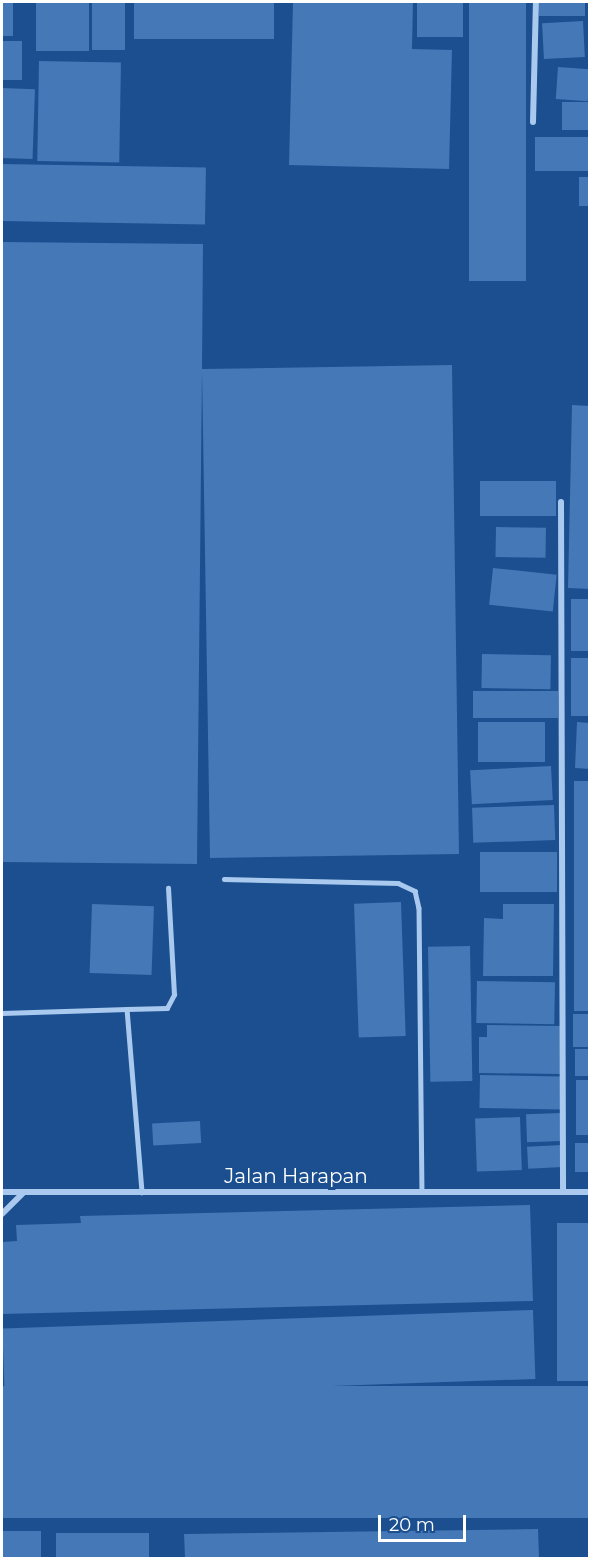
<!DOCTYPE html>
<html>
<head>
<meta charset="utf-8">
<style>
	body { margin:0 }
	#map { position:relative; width:591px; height:1560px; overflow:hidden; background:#1b4f8f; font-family:Montserrat,sans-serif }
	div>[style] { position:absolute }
	.building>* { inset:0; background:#4478b7; transform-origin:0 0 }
	.service>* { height:4.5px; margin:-2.25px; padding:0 2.25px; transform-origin:2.25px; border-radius:2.25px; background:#a9c9ee }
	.minor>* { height:6px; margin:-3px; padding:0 3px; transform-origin:3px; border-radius:3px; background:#a9c9ee }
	span { translate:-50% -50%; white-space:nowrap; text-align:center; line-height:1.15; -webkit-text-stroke:6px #1b4f8f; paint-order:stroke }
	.street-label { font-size:20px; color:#fff }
	.frame { position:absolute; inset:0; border:3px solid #fff; pointer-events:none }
	.scale { position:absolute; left:378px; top:1515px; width:88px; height:27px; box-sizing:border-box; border:3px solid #fff; border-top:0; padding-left:8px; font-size:18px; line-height:21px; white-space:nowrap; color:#fff; -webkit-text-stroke:4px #1b4f8f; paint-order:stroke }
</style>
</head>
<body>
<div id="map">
	<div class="building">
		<div style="left:2px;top:2px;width:11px;height:34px"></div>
		<div style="left:36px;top:2px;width:53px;height:49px"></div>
		<div style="left:92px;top:2px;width:33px;height:48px"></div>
		<div style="left:134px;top:2px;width:140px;height:37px"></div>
		<div style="clip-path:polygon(293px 2px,413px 2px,412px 49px,452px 50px,449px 169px,289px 165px)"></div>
		<div style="left:417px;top:2px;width:46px;height:35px"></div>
		<div style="left:469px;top:2px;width:57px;height:279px"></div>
		<div style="left:539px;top:2px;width:46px;height:14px"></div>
		<div style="left:583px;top:21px;width:36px;height:41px;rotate:87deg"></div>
		<div style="left:2px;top:41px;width:20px;height:39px"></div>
		<div style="left:39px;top:61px;width:82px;height:100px;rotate:1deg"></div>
		<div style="left:558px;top:67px;width:32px;height:32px;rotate:4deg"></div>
		<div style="left:2px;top:88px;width:33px;height:70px;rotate:2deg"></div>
		<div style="left:562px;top:102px;width:28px;height:28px"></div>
		<div style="left:535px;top:137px;width:55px;height:34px"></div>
		<div style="left:2px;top:164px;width:204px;height:57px;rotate:1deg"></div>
		<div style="left:579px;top:177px;width:11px;height:29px"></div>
		<div style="clip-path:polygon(2px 242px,203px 244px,202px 369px,452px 365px,459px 854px,210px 858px,202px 371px,197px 864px,2px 862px)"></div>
		<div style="clip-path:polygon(572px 405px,590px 406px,590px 589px,568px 588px)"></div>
		<div style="left:480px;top:481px;width:76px;height:35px"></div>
		<div style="left:496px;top:527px;width:50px;height:30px;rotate:1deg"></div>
		<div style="left:493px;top:568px;width:64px;height:37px;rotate:6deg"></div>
		<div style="left:571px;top:599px;width:19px;height:52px"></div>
		<div style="left:482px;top:654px;width:69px;height:34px;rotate:1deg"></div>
		<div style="left:590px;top:658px;width:58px;height:19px;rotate:90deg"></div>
		<div style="left:473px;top:691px;width:85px;height:27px"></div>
		<div style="left:545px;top:722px;width:40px;height:67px;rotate:90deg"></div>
		<div style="clip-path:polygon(577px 722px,590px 723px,590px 769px,575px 768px)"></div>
		<div style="left:551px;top:766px;width:34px;height:81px;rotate:87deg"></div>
		<div style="left:574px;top:781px;width:16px;height:230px"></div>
		<div style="left:554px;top:805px;width:35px;height:82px;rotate:88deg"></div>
		<div style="left:480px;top:852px;width:77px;height:40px"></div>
		<div style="left:401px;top:902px;width:134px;height:47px;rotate:88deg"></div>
		<div style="left:92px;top:904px;width:62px;height:69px;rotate:2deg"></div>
		<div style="clip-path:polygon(503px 904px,554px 904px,553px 976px,483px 976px,484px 918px,503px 919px)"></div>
		<div style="left:470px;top:946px;width:135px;height:42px;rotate:89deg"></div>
		<div style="left:477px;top:981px;width:78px;height:42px;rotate:1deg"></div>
		<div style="left:573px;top:1014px;width:17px;height:33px"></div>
		<div style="clip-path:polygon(487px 1025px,561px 1026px,560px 1074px,479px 1073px,479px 1037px,487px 1037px)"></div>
		<div style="left:590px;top:1049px;width:27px;height:15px;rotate:90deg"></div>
		<div style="left:480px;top:1075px;width:81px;height:33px;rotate:1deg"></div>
		<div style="left:576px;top:1080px;width:14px;height:55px"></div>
		<div style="left:561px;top:1113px;width:28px;height:35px;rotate:88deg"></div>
		<div style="left:520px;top:1117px;width:53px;height:45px;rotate:88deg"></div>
		<div style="left:200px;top:1121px;width:22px;height:48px;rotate:87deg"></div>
		<div style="left:575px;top:1143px;width:15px;height:29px"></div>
		<div style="left:562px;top:1145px;width:22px;height:35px;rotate:87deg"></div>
		<div style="clip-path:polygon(530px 1205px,533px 1301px,2px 1314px,2px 1242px,17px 1241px,16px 1225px,81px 1223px,80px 1216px)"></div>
		<div style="left:557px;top:1223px;width:33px;height:158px"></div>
		<div style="left:533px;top:1310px;width:69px;height:531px;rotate:88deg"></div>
		<div style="left:590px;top:1386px;width:132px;height:588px;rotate:90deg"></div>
		<div style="clip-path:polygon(538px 1529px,539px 1558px,185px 1558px,184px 1534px)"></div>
		<div style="left:2px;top:1531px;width:39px;height:27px"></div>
		<div style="left:56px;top:1533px;width:93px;height:25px"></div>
	</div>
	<div class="service">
		<div style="left:224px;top:879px;width:174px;rotate:1.3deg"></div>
		<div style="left:398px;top:883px;width:19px;rotate:25deg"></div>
		<div style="left:415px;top:891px;width:17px;rotate:77deg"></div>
		<div style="left:419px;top:908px;width:284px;rotate:89.4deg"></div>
		<div style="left:127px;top:1009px;width:40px;rotate:-1.4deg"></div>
		<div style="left:167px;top:1008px;width:15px;rotate:-62deg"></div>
		<div style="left:174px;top:995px;width:107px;rotate:-93.2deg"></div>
		<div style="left:2px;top:1013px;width:125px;rotate:-1.8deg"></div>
		<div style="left:127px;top:1009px;width:184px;rotate:85.3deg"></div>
	</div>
	<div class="minor">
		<div style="left:533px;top:122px;width:120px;rotate:-88.6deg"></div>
		<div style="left:561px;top:502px;width:690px;rotate:89.83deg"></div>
		<div style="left:2px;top:1192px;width:588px"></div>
		<div style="left:2px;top:1214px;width:31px;rotate:-45deg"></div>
	</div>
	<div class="street-label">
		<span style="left:296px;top:1176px">Jalan Harapan</span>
	</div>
	<div class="frame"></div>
	<div class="scale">20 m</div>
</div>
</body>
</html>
